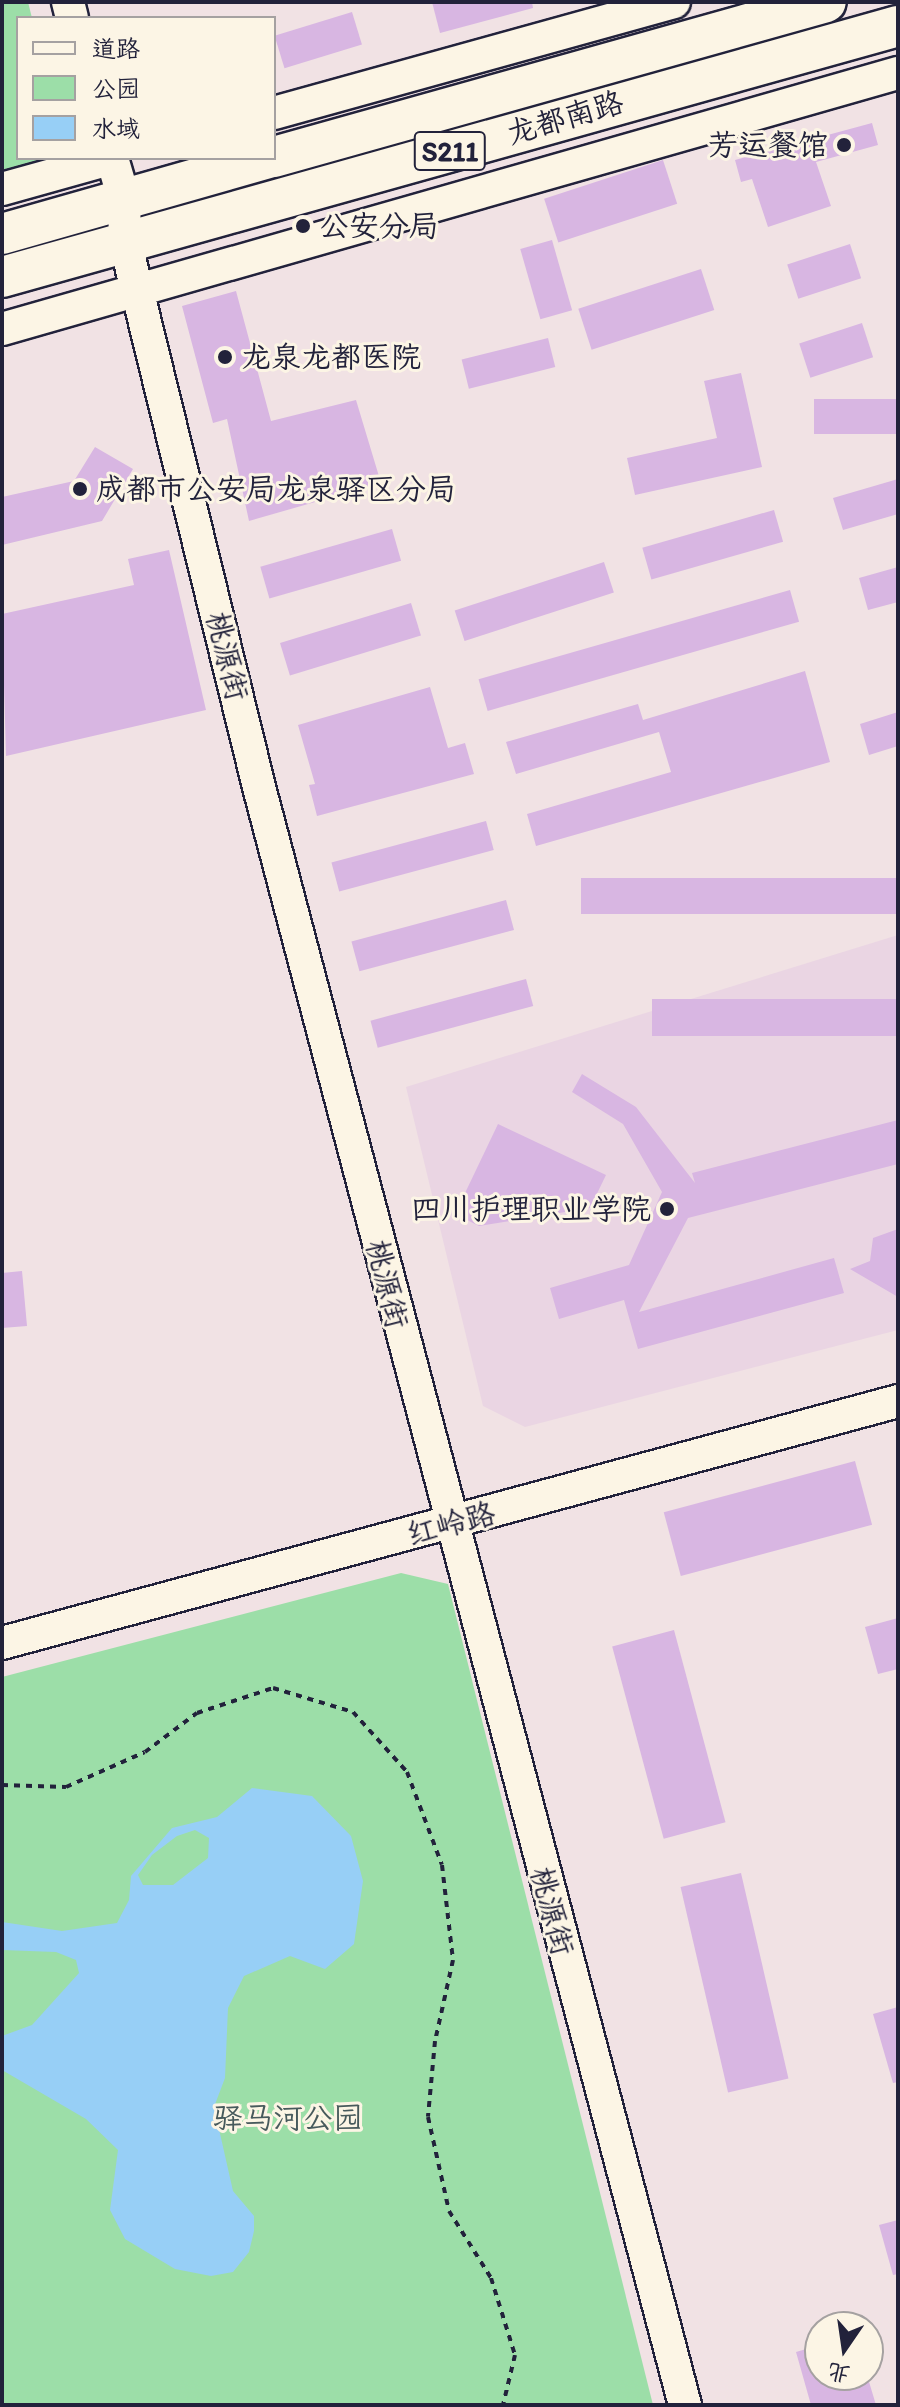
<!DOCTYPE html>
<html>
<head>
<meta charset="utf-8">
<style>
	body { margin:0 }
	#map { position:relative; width:900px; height:2407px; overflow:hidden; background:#f1e2e4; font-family:Itim,"LXGW WenKai TC",sans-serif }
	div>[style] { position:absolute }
	.built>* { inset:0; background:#ead5e3 }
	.green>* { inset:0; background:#9cdea8 }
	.water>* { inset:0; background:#97cff6 }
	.building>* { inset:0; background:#d8b6e2; transform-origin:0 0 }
	.path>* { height:4px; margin-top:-2px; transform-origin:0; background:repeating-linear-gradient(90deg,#22223b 0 6px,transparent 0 12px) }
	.roads { filter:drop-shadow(2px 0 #22223b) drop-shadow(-2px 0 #22223b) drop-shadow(0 2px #22223b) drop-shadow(0 -2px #22223b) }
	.minor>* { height:32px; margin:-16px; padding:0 16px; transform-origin:16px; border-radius:16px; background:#fcf5e5 }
	.major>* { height:40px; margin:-20px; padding:0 20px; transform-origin:20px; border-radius:20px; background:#fcf5e5 }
	.dots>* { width:22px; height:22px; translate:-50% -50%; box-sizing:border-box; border:4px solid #fcf5e5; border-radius:50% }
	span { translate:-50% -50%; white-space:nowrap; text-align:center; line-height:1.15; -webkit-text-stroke:6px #fcf5e5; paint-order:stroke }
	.shield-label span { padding:2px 6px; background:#fcf5e5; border:2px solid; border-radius:6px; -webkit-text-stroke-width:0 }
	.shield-label { font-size:28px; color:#22223b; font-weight:700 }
	.street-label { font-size:30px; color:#22223b }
	.poi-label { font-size:30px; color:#22223b }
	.right { translate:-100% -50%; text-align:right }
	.left { translate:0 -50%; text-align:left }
	.park-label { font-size:30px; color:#475a5c }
	.frame { position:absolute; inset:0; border:4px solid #22223b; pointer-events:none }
	.legend { position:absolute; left:16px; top:16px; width:260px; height:144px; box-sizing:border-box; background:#fcf5e5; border:2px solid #a5a1a1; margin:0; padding:10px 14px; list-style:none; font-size:24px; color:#22223b }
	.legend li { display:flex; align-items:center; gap:16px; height:40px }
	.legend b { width:40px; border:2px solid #a5a1a1 }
	.north { position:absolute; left:804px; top:2311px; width:80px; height:80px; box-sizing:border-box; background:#fcf5e5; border:2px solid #a5a1a1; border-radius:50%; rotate:193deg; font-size:22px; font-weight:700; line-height:32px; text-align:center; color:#22223b }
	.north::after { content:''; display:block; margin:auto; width:28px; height:36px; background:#22223b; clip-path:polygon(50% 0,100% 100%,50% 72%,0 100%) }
</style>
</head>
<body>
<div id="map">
	<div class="built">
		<div style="clip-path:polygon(898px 935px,898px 1330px,525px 1427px,483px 1406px,406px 1087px)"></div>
	</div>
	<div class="green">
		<div style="clip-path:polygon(2px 2px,28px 2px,32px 18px,18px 18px,18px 158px,46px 158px,2px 170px)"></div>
		<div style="clip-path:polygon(401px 1573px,448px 1584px,653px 2405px,2px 2405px,2px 1677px)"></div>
	</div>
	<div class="water">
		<div style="clip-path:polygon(evenodd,252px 1788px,312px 1796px,351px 1836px,363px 1881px,354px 1944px,325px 1969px,290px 1956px,244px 1976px,228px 2008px,225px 2078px,214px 2107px,233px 2191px,254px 2216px,254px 2231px,249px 2252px,233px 2272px,211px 2276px,175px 2269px,125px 2239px,110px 2210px,118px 2150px,86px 2119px,2px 2070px,2px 2036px,32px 2025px,79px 1973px,76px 1960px,56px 1952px,2px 1950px,2px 1922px,62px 1931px,117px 1923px,129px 1900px,131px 1876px,172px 1828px,217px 1817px,252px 1788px,195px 1830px,209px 1838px,208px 1858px,173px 1885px,143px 1885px,138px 1875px,152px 1855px,177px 1836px,195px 1830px)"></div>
	</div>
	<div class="building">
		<div style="clip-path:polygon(432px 2px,532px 2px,533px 8px,440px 33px)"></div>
		<div style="left:352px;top:12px;width:34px;height:81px;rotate:73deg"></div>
		<div style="clip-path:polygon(872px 123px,878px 145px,816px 162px,831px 206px,768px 227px,752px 179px,741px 182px,735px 160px)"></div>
		<div style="left:663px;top:160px;width:46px;height:125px;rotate:72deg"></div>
		<div style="left:552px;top:240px;width:73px;height:33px;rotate:74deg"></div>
		<div style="left:850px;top:244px;width:36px;height:66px;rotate:72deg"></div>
		<div style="left:701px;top:269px;width:43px;height:129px;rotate:72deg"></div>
		<div style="clip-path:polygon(236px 291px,271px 421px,356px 400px,381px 483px,249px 521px,227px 419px,213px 423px,182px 306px)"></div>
		<div style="left:862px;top:323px;width:36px;height:66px;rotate:72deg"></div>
		<div style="left:548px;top:338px;width:30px;height:89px;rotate:76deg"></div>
		<div style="clip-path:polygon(741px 373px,762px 467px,635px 495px,627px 458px,717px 438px,704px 381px)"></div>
		<div style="left:898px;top:399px;width:35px;height:84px;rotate:90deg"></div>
		<div style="clip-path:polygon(95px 447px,133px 469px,102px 521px,2px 545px,2px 497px,74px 481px)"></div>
		<div style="clip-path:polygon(898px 479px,898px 514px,843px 530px,833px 498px)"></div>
		<div style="left:774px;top:510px;width:33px;height:137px;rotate:74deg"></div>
		<div style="left:392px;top:529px;width:33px;height:137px;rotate:74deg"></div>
		<div style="clip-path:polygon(169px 550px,206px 710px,6px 756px,2px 614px,134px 585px,128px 559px)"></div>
		<div style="left:604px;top:562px;width:32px;height:157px;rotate:72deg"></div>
		<div style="clip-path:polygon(898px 567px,898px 602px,868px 610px,859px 578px)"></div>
		<div style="left:790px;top:590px;width:33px;height:324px;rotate:74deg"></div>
		<div style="left:411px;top:603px;width:34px;height:137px;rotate:73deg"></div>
		<div style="clip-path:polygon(805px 671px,830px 762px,536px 846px,527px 814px,671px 772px,659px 732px,516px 774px,506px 742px,638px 704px,643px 720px)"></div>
		<div style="clip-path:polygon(430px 687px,448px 748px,465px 743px,474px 774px,317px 816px,309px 785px,315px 784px,298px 725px)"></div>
		<div style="clip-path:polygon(898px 712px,898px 746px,869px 755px,860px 724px)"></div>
		<div style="left:486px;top:821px;width:30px;height:160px;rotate:75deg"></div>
		<div style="left:898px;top:878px;width:36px;height:317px;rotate:90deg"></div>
		<div style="left:506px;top:900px;width:31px;height:160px;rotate:75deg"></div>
		<div style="left:526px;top:979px;width:28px;height:161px;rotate:75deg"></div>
		<div style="left:898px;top:999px;width:37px;height:246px;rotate:90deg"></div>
		<div style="clip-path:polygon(582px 1074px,636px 1107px,695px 1183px,692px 1173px,898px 1120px,898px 1164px,688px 1218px,639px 1312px,834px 1258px,844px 1293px,638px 1349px,624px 1300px,559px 1319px,550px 1288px,629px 1265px,662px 1192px,623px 1124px,572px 1092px)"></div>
		<div style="clip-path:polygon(498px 1124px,606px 1175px,590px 1208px,479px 1226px,455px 1214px)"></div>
		<div style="clip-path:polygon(898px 1229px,898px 1297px,850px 1269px,870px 1261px,873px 1238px)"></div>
		<div style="clip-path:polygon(22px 1271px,27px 1326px,2px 1328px,2px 1273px)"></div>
		<div style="left:855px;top:1461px;width:66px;height:198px;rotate:75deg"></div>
		<div style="clip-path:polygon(898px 1618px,898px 1669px,878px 1674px,865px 1627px)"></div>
		<div style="left:674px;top:1630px;width:199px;height:64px;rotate:75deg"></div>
		<div style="left:741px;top:1873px;width:211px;height:62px;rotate:77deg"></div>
		<div style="clip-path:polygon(898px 2007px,898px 2082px,893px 2083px,873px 2014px)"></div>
		<div style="clip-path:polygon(898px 2220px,898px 2274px,893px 2275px,879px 2225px)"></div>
		<div style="clip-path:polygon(820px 2345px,820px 2375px,867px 2375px,876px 2405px,811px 2405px,796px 2352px)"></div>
	</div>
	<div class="path">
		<div style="left:2px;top:1785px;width:64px;rotate:1.8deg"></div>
		<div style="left:66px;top:1787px;width:86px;rotate:-23.9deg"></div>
		<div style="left:145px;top:1752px;width:65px;rotate:-36.9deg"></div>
		<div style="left:197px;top:1713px;width:80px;rotate:-18.2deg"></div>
		<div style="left:273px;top:1688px;width:84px;rotate:16.7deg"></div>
		<div style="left:353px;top:1712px;width:81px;rotate:48deg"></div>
		<div style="left:407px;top:1772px;width:99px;rotate:69.4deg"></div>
		<div style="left:442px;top:1865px;width:96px;rotate:83.4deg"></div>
		<div style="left:453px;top:1960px;width:83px;rotate:102.5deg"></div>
		<div style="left:435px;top:2041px;width:76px;rotate:95.3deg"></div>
		<div style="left:428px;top:2117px;width:96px;rotate:77.4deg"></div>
		<div style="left:449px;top:2211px;width:79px;rotate:57.9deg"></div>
		<div style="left:491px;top:2278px;width:81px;rotate:72.7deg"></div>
		<div style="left:515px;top:2355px;width:51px;rotate:103.5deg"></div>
	</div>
	<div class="roads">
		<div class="minor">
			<div style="left:68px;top:2px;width:16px;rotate:76deg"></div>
			<div style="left:274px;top:113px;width:415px;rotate:-15.5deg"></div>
			<div style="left:112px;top:158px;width:43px;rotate:73.7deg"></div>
			<div style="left:124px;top:199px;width:42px;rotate:88.6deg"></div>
			<div style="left:125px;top:241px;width:562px;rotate:76.21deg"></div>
			<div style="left:259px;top:787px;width:1673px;rotate:75.25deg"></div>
			<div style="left:2px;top:189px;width:115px;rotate:-15.6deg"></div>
			<div style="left:2px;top:329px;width:932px;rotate:-15.95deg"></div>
			<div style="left:2px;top:1643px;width:928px;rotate:-15.11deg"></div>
		</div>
		<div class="major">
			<div style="left:274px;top:157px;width:573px;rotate:-15.68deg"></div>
			<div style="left:2px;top:234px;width:278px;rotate:-15.9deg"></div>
			<div style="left:2px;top:277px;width:930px;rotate:-15.65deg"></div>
		</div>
	</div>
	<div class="dots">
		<div style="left:844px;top:145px;background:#22223b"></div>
		<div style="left:303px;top:226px;background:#22223b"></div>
		<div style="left:225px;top:357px;background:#22223b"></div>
		<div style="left:80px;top:489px;background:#22223b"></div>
		<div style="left:667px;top:1209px;background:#22223b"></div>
	</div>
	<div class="shield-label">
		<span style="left:450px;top:151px">S211</span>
	</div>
	<div class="street-label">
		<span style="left:565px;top:118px;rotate:-16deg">龙都南路</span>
		<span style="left:227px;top:656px;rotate:76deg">桃源街</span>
		<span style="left:387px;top:1284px;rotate:76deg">桃源街</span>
		<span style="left:451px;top:1524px;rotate:-15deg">红岭路</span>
		<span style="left:552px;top:1911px;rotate:75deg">桃源街</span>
	</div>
	<div class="poi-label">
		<span class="right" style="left:828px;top:145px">芳运餐馆</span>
		<span class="left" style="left:319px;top:226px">公安分局</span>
		<span class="left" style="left:241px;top:357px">龙泉龙都医院</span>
		<span class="left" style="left:96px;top:489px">成都市公安局龙泉驿区分局</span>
		<span class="right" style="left:651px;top:1209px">四川护理职业学院</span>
	</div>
	<div class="park-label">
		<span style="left:288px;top:2118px">驿马河公园</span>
	</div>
	<div class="frame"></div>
	<ul class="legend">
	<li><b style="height:10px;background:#fcf5e5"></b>道路</li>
	<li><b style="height:22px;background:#9cdea8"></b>公园</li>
	<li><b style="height:22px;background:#97cff6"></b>水域</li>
	</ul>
	<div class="north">北</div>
</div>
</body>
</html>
